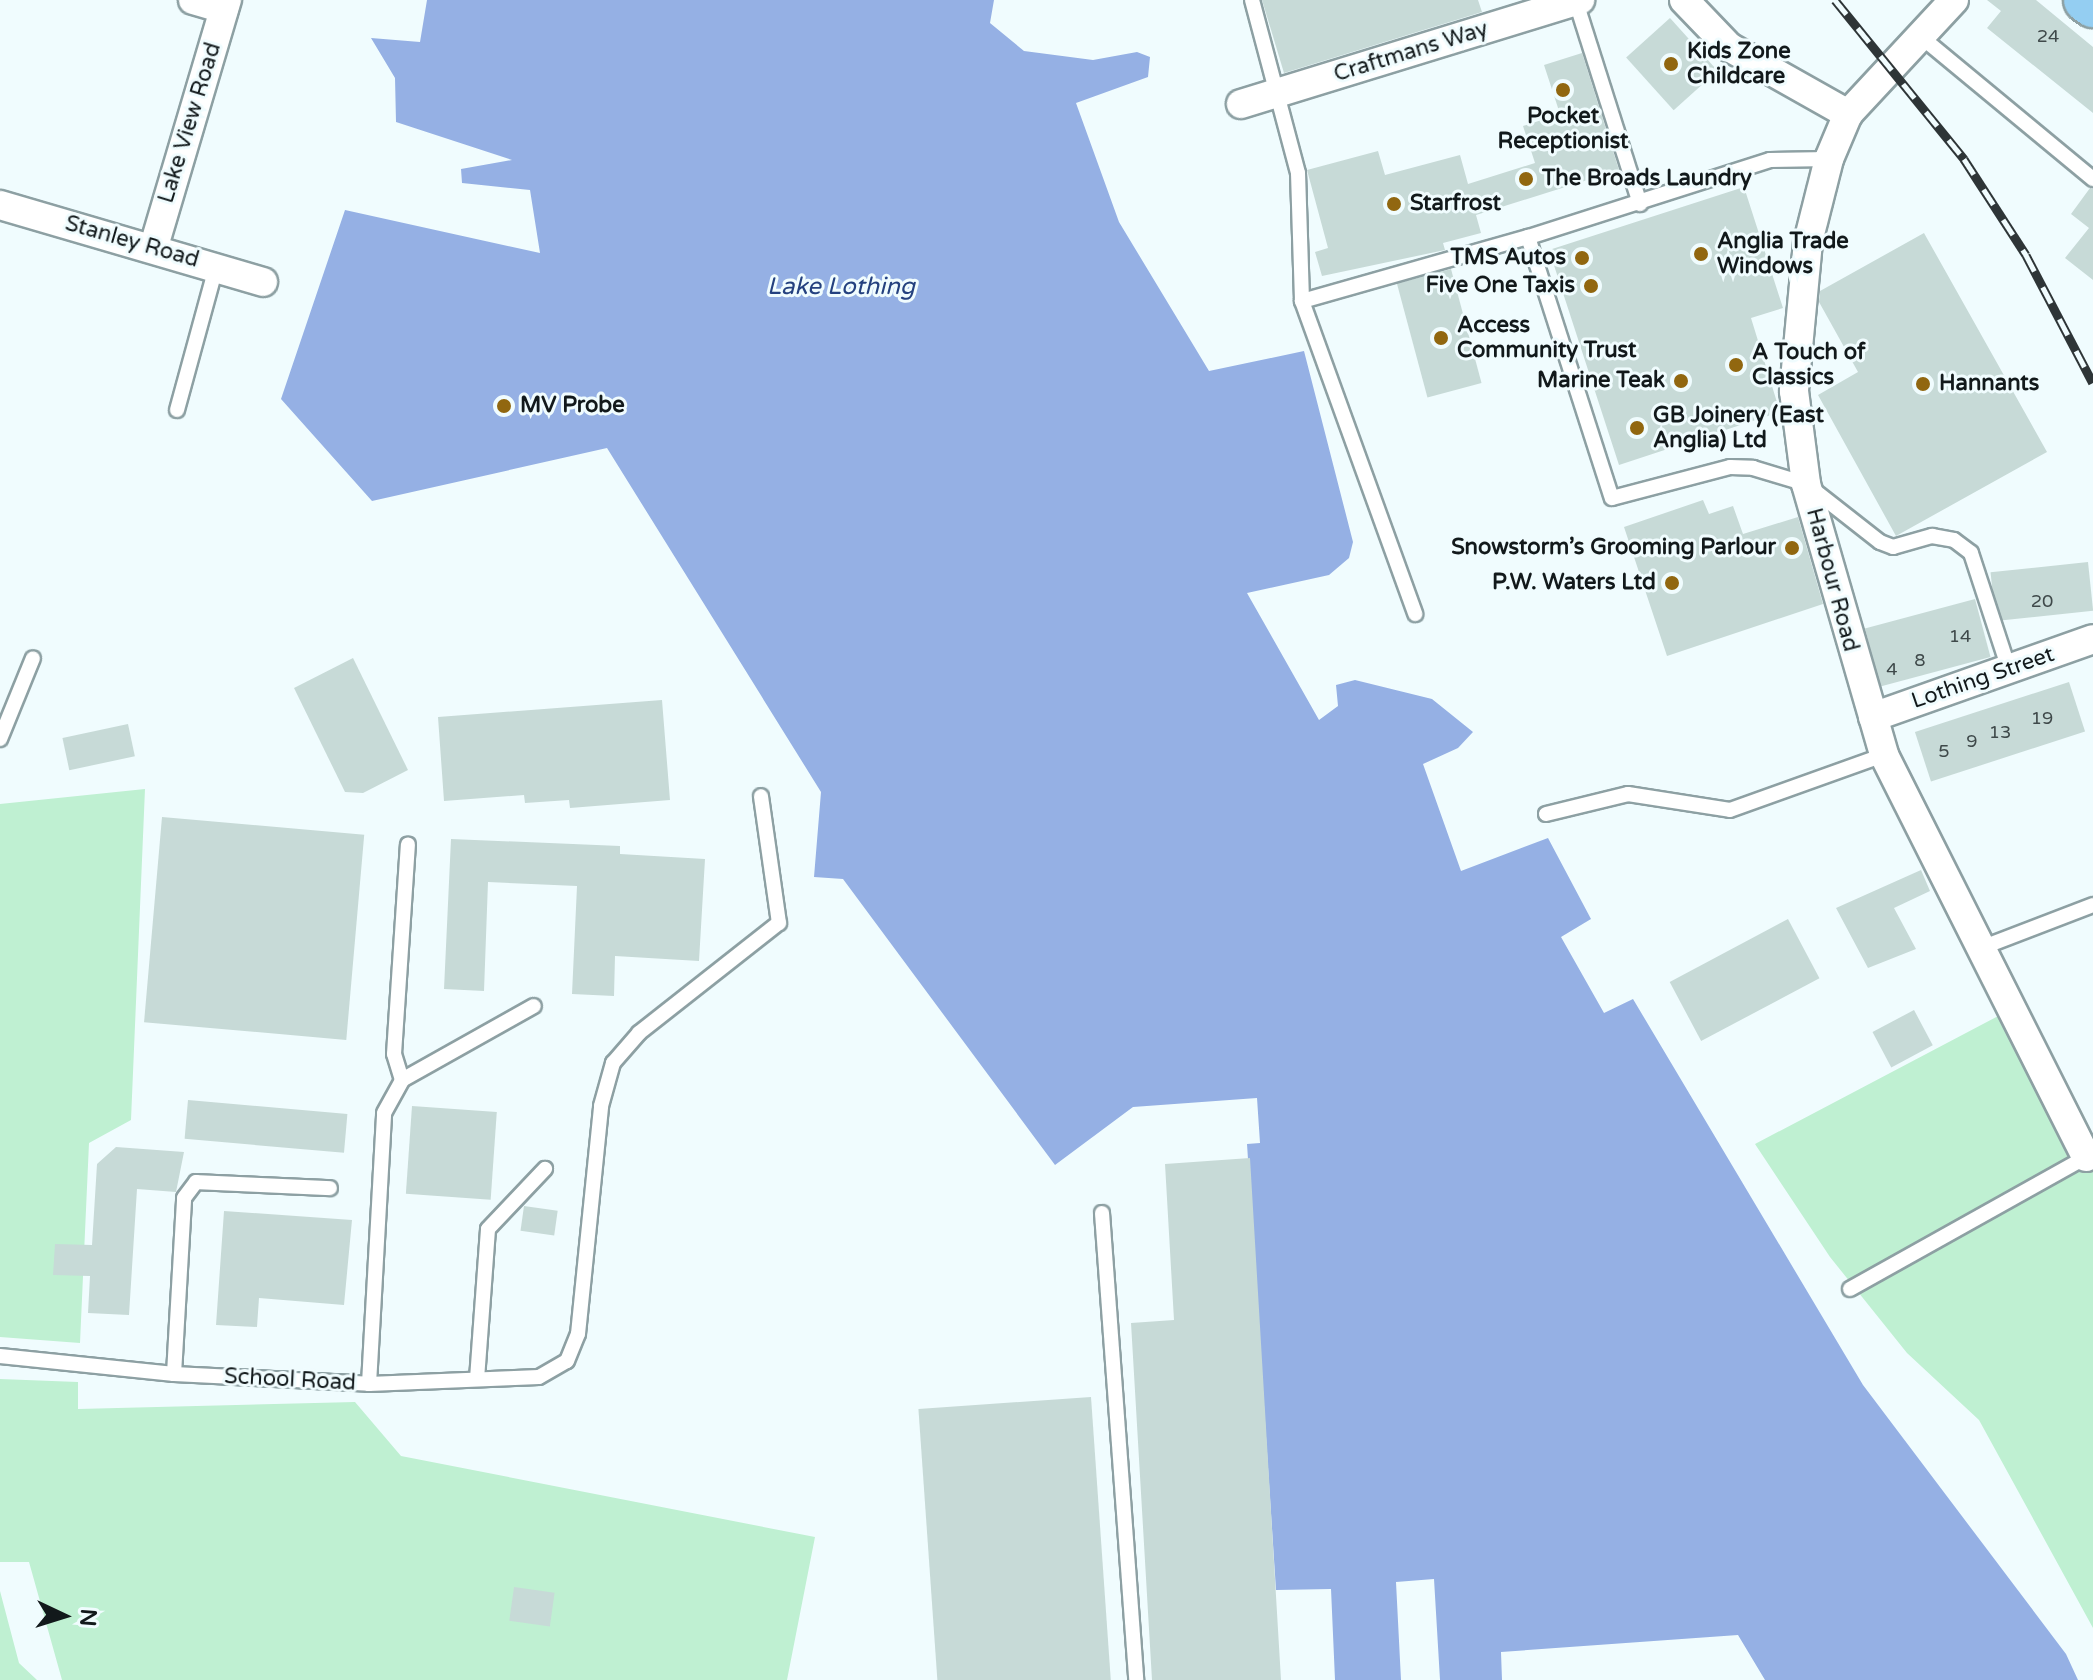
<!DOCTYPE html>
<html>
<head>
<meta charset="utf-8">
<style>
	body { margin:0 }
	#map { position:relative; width:2093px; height:1680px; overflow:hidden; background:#f0fcfe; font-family:"Varela Round",sans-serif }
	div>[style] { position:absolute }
	.green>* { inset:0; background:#bff0d2 }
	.water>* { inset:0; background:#95b0e4 }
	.building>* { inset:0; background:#c7dad7; transform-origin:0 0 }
	.roads { filter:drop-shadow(2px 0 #8da0a3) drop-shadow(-2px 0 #8da0a3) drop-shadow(0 2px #8da0a3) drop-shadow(0 -2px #8da0a3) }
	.service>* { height:14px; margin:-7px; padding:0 7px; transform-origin:7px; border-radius:7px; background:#fff }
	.minor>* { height:28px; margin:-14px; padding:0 14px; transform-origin:14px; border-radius:14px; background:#fff }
	.trunk>* { height:44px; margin:-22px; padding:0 22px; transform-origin:22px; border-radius:22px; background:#94cef2 }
	.rail>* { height:9px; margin-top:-4.5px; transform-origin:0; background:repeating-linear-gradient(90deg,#f0fcfe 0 18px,#2e3537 0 36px); box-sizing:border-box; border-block:2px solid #2e3537 }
	.dots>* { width:22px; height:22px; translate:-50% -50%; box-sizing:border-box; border:4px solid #f0fcfe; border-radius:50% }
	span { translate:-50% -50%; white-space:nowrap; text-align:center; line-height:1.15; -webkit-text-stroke:6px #f0fcfe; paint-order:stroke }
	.number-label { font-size:18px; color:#3f494a }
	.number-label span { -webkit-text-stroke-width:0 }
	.poi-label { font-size:22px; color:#12191b; font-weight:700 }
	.left { translate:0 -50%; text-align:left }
	.right { translate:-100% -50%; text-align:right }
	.street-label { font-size:22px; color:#12191b }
	.water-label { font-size:24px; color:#24417f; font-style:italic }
	.north { position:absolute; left:24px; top:1576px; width:80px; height:80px; -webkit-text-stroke:6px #f0fcfe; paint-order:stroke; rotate:94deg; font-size:22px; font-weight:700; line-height:32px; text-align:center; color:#12191b }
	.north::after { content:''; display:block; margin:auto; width:28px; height:36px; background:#12191b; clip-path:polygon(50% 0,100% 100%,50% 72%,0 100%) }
</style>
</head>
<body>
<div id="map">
	<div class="green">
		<div style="clip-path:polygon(145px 789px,131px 1120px,89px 1143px,80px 1343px,0 1337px,0 804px)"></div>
		<div style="clip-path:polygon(2002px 1014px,2093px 1145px,2093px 1628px,1979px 1420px,1907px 1353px,1830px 1257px,1755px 1144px)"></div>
		<div style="clip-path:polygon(0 1379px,78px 1382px,78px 1409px,355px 1402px,401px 1456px,815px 1537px,787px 1680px,62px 1680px,29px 1562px,0 1562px)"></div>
		<div style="clip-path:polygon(0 1591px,19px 1663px,37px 1680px,0 1680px)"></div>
	</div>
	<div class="water">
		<div style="clip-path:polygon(427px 0,994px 0,990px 23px,1024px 51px,1093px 60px,1137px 52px,1150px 57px,1148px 77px,1076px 103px,1119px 222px,1209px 371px,1304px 351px,1353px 542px,1349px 558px,1329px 575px,1247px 593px,1319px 720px,1338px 706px,1336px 685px,1355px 680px,1432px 699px,1473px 732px,1458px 748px,1423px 764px,1461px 871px,1548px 838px,1591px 919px,1561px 937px,1604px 1013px,1633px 999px,1863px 1385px,2066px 1654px,2078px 1680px,1765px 1680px,1738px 1635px,1501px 1652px,1502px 1680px,1440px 1680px,1434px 1579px,1396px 1582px,1401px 1680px,1335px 1680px,1331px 1589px,1276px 1590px,1247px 1144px,1260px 1143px,1257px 1098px,1133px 1107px,1055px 1165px,843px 879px,814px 877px,821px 792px,607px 448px,372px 501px,281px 399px,345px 210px,540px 253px,530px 190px,462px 183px,461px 169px,512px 160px,396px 122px,395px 78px,371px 38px,420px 42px)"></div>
	</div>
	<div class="building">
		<div style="clip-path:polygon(1262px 0,1478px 0,1482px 12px,1284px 73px)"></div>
		<div style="clip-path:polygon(1987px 0,2036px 0,2093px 47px,2093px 113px,1987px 28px,2001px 11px)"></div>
		<div style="left:1670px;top:18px;width:71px;height:59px;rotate:48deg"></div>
		<div style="clip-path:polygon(1582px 53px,1619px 170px,1476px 215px,1481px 233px,1443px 243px,1445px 250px,1322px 276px,1315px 252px,1328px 248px,1307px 170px,1378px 151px,1385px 175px,1460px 155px,1468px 184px,1535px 163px,1523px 126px,1560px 114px,1544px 65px)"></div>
		<div style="clip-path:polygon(1744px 187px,1783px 308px,1751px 318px,1780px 412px,1619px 465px,1549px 250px)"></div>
		<div style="clip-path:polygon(2090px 188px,2093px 189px,2093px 280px,2065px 258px,2089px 228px,2071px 214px)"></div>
		<div style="clip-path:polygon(1924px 233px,2047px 452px,1896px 536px,1818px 395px,1858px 372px,1819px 302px,1820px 291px)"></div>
		<div style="left:1451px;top:269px;width:118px;height:56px;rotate:75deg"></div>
		<div style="clip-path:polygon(1703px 500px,1709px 514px,1733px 506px,1743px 534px,1798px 517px,1823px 604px,1667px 656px,1624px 527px)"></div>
		<div style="left:2088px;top:562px;width:49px;height:98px;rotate:84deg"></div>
		<div style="left:1975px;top:599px;width:60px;height:114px;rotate:75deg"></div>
		<div style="clip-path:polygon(353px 658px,408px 770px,363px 793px,345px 792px,294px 688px)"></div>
		<div style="left:2069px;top:682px;width:52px;height:162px;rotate:72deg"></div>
		<div style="clip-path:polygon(662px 700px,670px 800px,570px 808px,569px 800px,525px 803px,524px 795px,444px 801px,438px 717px)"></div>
		<div style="left:128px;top:724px;width:33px;height:67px;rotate:78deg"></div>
		<div style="left:162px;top:817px;width:203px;height:206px;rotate:5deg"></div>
		<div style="clip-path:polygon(451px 839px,620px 846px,620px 854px,705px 859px,699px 961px,615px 956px,614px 996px,572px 994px,577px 886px,488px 882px,484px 991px,444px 989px)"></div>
		<div style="clip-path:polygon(1921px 870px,1930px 891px,1894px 908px,1916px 949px,1868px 968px,1836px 908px)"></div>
		<div style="left:1788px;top:919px;width:67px;height:134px;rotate:62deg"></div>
		<div style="left:1914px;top:1010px;width:40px;height:47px;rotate:62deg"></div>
		<div style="left:188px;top:1100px;width:160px;height:39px;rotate:5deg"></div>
		<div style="left:412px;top:1106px;width:85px;height:88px;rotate:4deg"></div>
		<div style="clip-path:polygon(116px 1147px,184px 1152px,176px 1192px,137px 1189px,129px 1315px,88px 1313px,90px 1276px,53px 1275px,55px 1244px,92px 1245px,97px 1164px)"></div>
		<div style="clip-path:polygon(1250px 1158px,1281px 1680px,1152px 1680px,1131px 1323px,1174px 1320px,1165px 1164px)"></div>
		<div style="left:524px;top:1206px;width:34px;height:25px;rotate:8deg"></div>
		<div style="clip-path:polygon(224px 1211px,352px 1220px,344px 1305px,259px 1298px,257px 1327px,216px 1325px)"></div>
		<div style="left:1091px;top:1397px;width:284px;height:173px;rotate:86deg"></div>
		<div style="left:514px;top:1587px;width:41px;height:34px;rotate:8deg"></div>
	</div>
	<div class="roads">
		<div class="service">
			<div style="left:1252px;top:0;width:179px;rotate:75.1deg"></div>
			<div style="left:1298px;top:173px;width:128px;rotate:88.2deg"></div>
			<div style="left:1302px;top:301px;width:333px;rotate:70.1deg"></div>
			<div style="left:1576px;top:2px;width:212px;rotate:72.4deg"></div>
			<div style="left:1919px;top:35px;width:226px;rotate:39.6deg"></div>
			<div style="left:1829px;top:159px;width:59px;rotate:179deg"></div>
			<div style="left:1770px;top:160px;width:254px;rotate:162.3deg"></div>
			<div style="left:1528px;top:237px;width:274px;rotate:72.2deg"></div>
			<div style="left:1612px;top:498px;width:122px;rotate:-14.7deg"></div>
			<div style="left:1730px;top:467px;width:23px;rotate:2deg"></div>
			<div style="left:1753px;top:468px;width:55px;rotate:16.8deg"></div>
			<div style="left:1806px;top:484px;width:94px;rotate:38.1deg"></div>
			<div style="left:1880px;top:542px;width:14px;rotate:21deg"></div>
			<div style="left:1893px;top:547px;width:41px;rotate:-15.8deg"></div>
			<div style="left:1932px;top:536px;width:22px;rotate:10deg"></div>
			<div style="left:1954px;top:540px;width:21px;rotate:37deg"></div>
			<div style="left:1971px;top:553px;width:122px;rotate:71.9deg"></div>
			<div style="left:1302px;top:301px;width:235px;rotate:-15.8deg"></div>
			<div style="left:177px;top:410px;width:148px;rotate:-74.7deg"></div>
			<div style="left:0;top:739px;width:87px;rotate:-67.8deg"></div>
			<div style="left:1546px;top:814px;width:84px;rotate:-13.7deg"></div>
			<div style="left:1628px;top:794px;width:103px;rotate:8.9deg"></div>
			<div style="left:1730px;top:810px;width:164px;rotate:-19.7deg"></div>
			<div style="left:1981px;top:948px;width:120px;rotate:-21deg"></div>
			<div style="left:402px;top:1080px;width:27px;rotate:-107deg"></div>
			<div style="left:394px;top:1054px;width:210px;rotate:-86.2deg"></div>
			<div style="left:1102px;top:1213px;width:468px;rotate:85.8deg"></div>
			<div style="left:1850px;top:1289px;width:270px;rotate:-29.2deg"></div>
			<div style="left:0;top:1356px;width:175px;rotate:5.9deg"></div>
			<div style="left:174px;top:1374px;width:195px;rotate:2.9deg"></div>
			<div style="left:369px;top:1384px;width:271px;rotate:-86.8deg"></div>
			<div style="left:384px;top:1113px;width:38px;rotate:-61deg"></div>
			<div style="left:402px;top:1080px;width:151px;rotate:-29.3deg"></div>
			<div style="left:174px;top:1374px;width:176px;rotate:-86.7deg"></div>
			<div style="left:184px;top:1198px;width:20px;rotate:-53deg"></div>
			<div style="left:196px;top:1182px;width:134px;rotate:2.6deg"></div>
			<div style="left:477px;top:1379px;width:150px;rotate:-85.8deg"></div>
			<div style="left:488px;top:1229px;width:83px;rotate:-46.5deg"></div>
			<div style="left:369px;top:1384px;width:170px;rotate:-2.4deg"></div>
			<div style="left:539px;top:1377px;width:32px;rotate:-30deg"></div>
			<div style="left:567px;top:1361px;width:29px;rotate:-68deg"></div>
			<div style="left:578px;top:1334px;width:229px;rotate:-84.2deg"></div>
			<div style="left:601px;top:1106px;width:45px;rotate:-74.4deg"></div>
			<div style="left:613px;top:1063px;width:40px;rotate:-49deg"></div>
			<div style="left:639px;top:1033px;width:178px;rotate:-38.2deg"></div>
			<div style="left:779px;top:923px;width:128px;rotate:-98.1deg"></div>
		</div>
		<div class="minor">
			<div style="left:193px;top:0;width:32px;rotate:16deg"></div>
			<div style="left:1684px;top:0;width:65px;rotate:46.2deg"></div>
			<div style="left:1729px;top:47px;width:137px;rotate:29.4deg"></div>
			<div style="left:1954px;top:0;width:156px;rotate:132.9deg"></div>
			<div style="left:1848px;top:114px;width:49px;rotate:112.9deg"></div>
			<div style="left:1829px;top:159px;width:86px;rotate:104.2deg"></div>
			<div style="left:1808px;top:242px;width:150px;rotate:95.4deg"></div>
			<div style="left:1794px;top:391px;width:94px;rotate:82.6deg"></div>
			<div style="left:1806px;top:484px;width:282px;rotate:73.9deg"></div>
			<div style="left:1884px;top:755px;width:450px;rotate:63.3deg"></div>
			<div style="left:1241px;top:104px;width:355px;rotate:-17.1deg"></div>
			<div style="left:0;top:205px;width:274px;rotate:16.3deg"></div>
			<div style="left:154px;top:246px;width:257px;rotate:-73.5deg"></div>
			<div style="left:1873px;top:717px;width:233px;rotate:-19.5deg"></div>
		</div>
		<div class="trunk">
			<div style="left:2086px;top:0;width:9px;rotate:36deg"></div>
		</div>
	</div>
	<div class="rail">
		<div style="left:1835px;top:0;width:205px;rotate:50.9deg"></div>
		<div style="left:1964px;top:159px;width:114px;rotate:57.1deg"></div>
		<div style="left:2026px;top:255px;width:144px;rotate:62.4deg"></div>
	</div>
	<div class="dots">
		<div style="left:1671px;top:64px;background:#916710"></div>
		<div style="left:1563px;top:90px;background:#916710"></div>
		<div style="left:1526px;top:179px;background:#916710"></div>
		<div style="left:1394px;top:204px;background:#916710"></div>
		<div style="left:1701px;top:254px;background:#916710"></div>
		<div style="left:1582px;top:258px;background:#916710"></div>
		<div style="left:1591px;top:286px;background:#916710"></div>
		<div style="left:1441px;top:338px;background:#916710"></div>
		<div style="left:1736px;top:365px;background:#916710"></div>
		<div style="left:1681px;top:381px;background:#916710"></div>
		<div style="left:1923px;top:384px;background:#916710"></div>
		<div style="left:504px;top:406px;background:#916710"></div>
		<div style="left:1637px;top:428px;background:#916710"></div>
		<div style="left:1792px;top:548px;background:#916710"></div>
		<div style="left:1672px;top:583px;background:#916710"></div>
	</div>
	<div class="number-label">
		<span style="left:2048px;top:36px">24</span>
		<span style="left:2042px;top:601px">20</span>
		<span style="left:1960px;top:636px">14</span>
		<span style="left:1920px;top:660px">8</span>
		<span style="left:1892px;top:669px">4</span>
		<span style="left:2042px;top:718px">19</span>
		<span style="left:2000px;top:732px">13</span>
		<span style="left:1972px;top:741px">9</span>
		<span style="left:1944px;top:751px">5</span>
	</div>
	<div class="poi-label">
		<span class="left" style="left:1687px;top:64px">Kids Zone<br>Childcare</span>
		<span style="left:1563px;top:129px">Pocket<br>Receptionist</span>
		<span class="left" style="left:1542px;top:179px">The Broads Laundry</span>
		<span class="left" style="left:1410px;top:204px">Starfrost</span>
		<span class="left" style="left:1717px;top:254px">Anglia Trade<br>Windows</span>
		<span class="right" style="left:1566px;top:258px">TMS Autos</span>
		<span class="right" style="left:1575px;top:286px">Five One Taxis</span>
		<span class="left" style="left:1457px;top:338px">Access<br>Community Trust</span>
		<span class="left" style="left:1752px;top:365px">A Touch of<br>Classics</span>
		<span class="right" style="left:1665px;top:381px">Marine Teak</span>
		<span class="left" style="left:1939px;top:384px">Hannants</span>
		<span class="left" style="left:520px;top:406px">MV Probe</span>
		<span class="left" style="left:1653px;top:428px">GB Joinery (East<br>Anglia) Ltd</span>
		<span class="right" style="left:1776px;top:548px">Snowstorm’s Grooming Parlour</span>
		<span class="right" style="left:1656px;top:583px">P.W. Waters Ltd</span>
	</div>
	<div class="street-label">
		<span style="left:1411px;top:52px;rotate:-17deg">Craftmans Way</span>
		<span style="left:190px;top:123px;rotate:-73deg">Lake View Road</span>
		<span style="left:132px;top:242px;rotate:16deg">Stanley Road</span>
		<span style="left:1832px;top:580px;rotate:75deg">Harbour Road</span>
		<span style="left:1983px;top:678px;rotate:-19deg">Lothing Street</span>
		<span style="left:290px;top:1380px;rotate:3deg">School Road</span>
	</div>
	<div class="water-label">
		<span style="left:841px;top:287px">Lake Lothing</span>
	</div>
	<div class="north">N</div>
</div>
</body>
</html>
